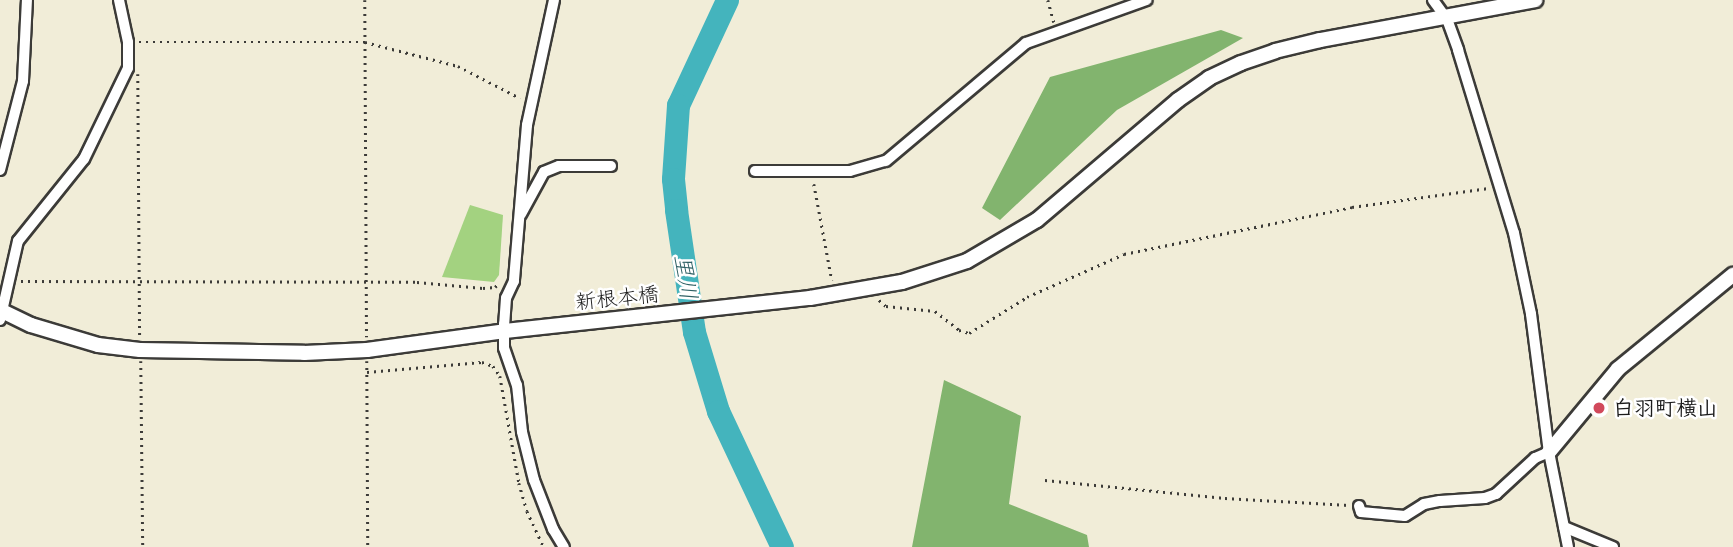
<!DOCTYPE html>
<html>
<head>
<meta charset="utf-8">
<style>
	body { margin:0 }
	#map { position:relative; width:1733px; height:547px; overflow:hidden; background:#f1edd8; font-family:Delius,"Klee One",sans-serif }
	div>[style] { position:absolute }
	.green>* { inset:0; background:#a3d280 }
	.forest>* { inset:0; background:#82b46e }
	.river>* { height:23px; margin:-11.5px; padding:0 11.5px; transform-origin:11.5px; border-radius:11.5px; background:#44b4bd }
	.path>* { height:2.5px; margin-top:-1.25px; transform-origin:0; background:repeating-linear-gradient(90deg,#3c3b38 0 2px,transparent 0 7px) }
	.roads { filter:drop-shadow(2px 0 #3c3b38) drop-shadow(-2px 0 #3c3b38) drop-shadow(0 2px #3c3b38) drop-shadow(0 -2px #3c3b38) }
	.minor>* { height:10px; margin:-5px; padding:0 5px; transform-origin:5px; border-radius:5px; background:#fff }
	.tertiary>* { height:14px; margin:-7px; padding:0 7px; transform-origin:7px; border-radius:7px; background:#fff }
	.dots>* { width:19px; height:19px; translate:-50% -50%; box-sizing:border-box; border:4px solid #fff; border-radius:50% }
	span { translate:-50% -50%; white-space:nowrap; text-align:center; line-height:1.15; -webkit-text-stroke:5px #fff; paint-order:stroke }
	.street-label { font-size:21px; color:#1c1c1c }
	.poi-label { font-size:21px; color:#1c1c1c; font-weight:700 }
	.left { translate:0 -50%; text-align:left }
	.water-label { font-size:23px; color:#2e6064; font-style:italic }
</style>
</head>
<body>
<div id="map">
	<div class="green">
		<div style="clip-path:polygon(470px 205px,503px 215px,499px 275px,494px 282px,442px 277px)"></div>
	</div>
	<div class="forest">
		<div style="clip-path:polygon(1221px 30px,1243px 38px,1117px 110px,1000px 220px,982px 208px,1050px 77px)"></div>
		<div style="clip-path:polygon(944px 380px,1021px 416px,1009px 504px,1087px 535px,1089px 547px,912px 547px)"></div>
	</div>
	<div class="river">
		<div style="left:727px;top:0;width:116px;rotate:115deg"></div>
		<div style="left:678px;top:105px;width:74px;rotate:93.9deg"></div>
		<div style="left:673px;top:179px;width:31px;rotate:84deg"></div>
		<div style="left:676px;top:210px;width:123px;rotate:81.6deg"></div>
		<div style="left:694px;top:332px;width:83px;rotate:73.1deg"></div>
		<div style="left:718px;top:411px;width:150px;rotate:64.8deg"></div>
	</div>
	<div class="path">
		<div style="left:365px;top:0;width:337px;rotate:89.7deg"></div>
		<div style="left:1048px;top:0;width:23px;rotate:75deg"></div>
		<div style="left:139px;top:42px;width:226px"></div>
		<div style="left:365px;top:42px;width:96px;rotate:14.5deg"></div>
		<div style="left:458px;top:66px;width:70px;rotate:27.3deg"></div>
		<div style="left:138px;top:74px;width:263px;rotate:89.6deg"></div>
		<div style="left:814px;top:184px;width:98px;rotate:79.4deg"></div>
		<div style="left:21px;top:281px;width:396px;rotate:0.1deg"></div>
		<div style="left:417px;top:282px;width:66px;rotate:5.2deg"></div>
		<div style="left:483px;top:288px;width:12px;rotate:-5deg"></div>
		<div style="left:495px;top:287px;width:6px;rotate:-45deg"></div>
		<div style="left:879px;top:300px;width:9px;rotate:41deg"></div>
		<div style="left:886px;top:306px;width:49px;rotate:5.8deg"></div>
		<div style="left:935px;top:311px;width:31px;rotate:38deg"></div>
		<div style="left:959px;top:330px;width:10px;rotate:17deg"></div>
		<div style="left:969px;top:333px;width:68px;rotate:-31.8deg"></div>
		<div style="left:1027px;top:297px;width:106px;rotate:-23.9deg"></div>
		<div style="left:1124px;top:254px;width:233px;rotate:-11.6deg"></div>
		<div style="left:1352px;top:207px;width:138px;rotate:-7.9deg"></div>
		<div style="left:141px;top:361px;width:186px;rotate:89.4deg"></div>
		<div style="left:367px;top:361px;width:186px;rotate:89.7deg"></div>
		<div style="left:367px;top:372px;width:115px;rotate:-5deg"></div>
		<div style="left:482px;top:362px;width:12px;rotate:20deg"></div>
		<div style="left:493px;top:366px;width:12px;rotate:55deg"></div>
		<div style="left:500px;top:376px;width:109px;rotate:79.9deg"></div>
		<div style="left:519px;top:483px;width:29px;rotate:74deg"></div>
		<div style="left:527px;top:511px;width:40px;rotate:65deg"></div>
		<div style="left:1045px;top:480px;width:181px;rotate:5.7deg"></div>
		<div style="left:1225px;top:498px;width:124px;rotate:3.2deg"></div>
	</div>
	<div class="roads">
		<div class="minor">
			<div style="left:554px;top:0;width:128px;rotate:102.2deg"></div>
			<div style="left:527px;top:125px;width:157px;rotate:94.8deg"></div>
			<div style="left:514px;top:281px;width:19px;rotate:115deg"></div>
			<div style="left:506px;top:298px;width:26px;rotate:94deg"></div>
			<div style="left:504px;top:324px;width:24px;rotate:90deg"></div>
			<div style="left:504px;top:348px;width:39px;rotate:71deg"></div>
			<div style="left:517px;top:385px;width:47px;rotate:83.9deg"></div>
			<div style="left:522px;top:432px;width:49px;rotate:76deg"></div>
			<div style="left:534px;top:480px;width:53px;rotate:68.8deg"></div>
			<div style="left:553px;top:529px;width:21px;rotate:59deg"></div>
			<div style="left:1433px;top:0;width:24px;rotate:54deg"></div>
			<div style="left:1447px;top:19px;width:33px;rotate:70deg"></div>
			<div style="left:1458px;top:50px;width:191px;rotate:73deg"></div>
			<div style="left:1514px;top:233px;width:83px;rotate:78.1deg"></div>
			<div style="left:1531px;top:314px;width:139px;rotate:82.6deg"></div>
			<div style="left:1549px;top:452px;width:97px;rotate:78.7deg"></div>
			<div style="left:0;top:170px;width:92px;rotate:-75.5deg"></div>
			<div style="left:23px;top:81px;width:81px;rotate:-87.2deg"></div>
			<div style="left:755px;top:171px;width:95px"></div>
			<div style="left:850px;top:171px;width:37px;rotate:-16deg"></div>
			<div style="left:886px;top:161px;width:183px;rotate:-40.1deg"></div>
			<div style="left:1026px;top:43px;width:128px;rotate:-19.6deg"></div>
			<div style="left:521px;top:214px;width:48px;rotate:-61.3deg"></div>
			<div style="left:544px;top:172px;width:16px;rotate:-22deg"></div>
			<div style="left:559px;top:166px;width:52px"></div>
			<div style="left:0;top:320px;width:81px;rotate:-77.2deg"></div>
			<div style="left:18px;top:241px;width:105px;rotate:-51.2deg"></div>
			<div style="left:84px;top:159px;width:101px;rotate:-64.2deg"></div>
			<div style="left:128px;top:68px;width:26px;rotate:-90deg"></div>
			<div style="left:128px;top:42px;width:43px;rotate:-102.1deg"></div>
			<div style="left:1359px;top:506px;width:6px;rotate:72deg"></div>
			<div style="left:1361px;top:512px;width:44px;rotate:5.2deg"></div>
			<div style="left:1405px;top:516px;width:22px;rotate:-32deg"></div>
			<div style="left:1424px;top:504px;width:16px;rotate:-11deg"></div>
			<div style="left:1440px;top:501px;width:45px;rotate:-3.8deg"></div>
			<div style="left:1485px;top:498px;width:12px;rotate:-20deg"></div>
			<div style="left:1496px;top:494px;width:53px;rotate:-42.7deg"></div>
			<div style="left:1535px;top:458px;width:15px;rotate:-23deg"></div>
			<div style="left:1564px;top:527px;width:53px;rotate:22.2deg"></div>
		</div>
		<div class="tertiary">
			<div style="left:0;top:310px;width:34px;rotate:26deg"></div>
			<div style="left:31px;top:325px;width:70px;rotate:16.6deg"></div>
			<div style="left:98px;top:345px;width:42px;rotate:6.8deg"></div>
			<div style="left:140px;top:350px;width:164px;rotate:1deg"></div>
			<div style="left:304px;top:353px;width:63px;rotate:-2.7deg"></div>
			<div style="left:367px;top:350px;width:139px;rotate:-7.8deg"></div>
			<div style="left:505px;top:331px;width:307px;rotate:-6.2deg"></div>
			<div style="left:810px;top:298px;width:93px;rotate:-9.9deg"></div>
			<div style="left:902px;top:282px;width:68px;rotate:-17.9deg"></div>
			<div style="left:967px;top:261px;width:81px;rotate:-30.4deg"></div>
			<div style="left:1037px;top:220px;width:185px;rotate:-40.4deg"></div>
			<div style="left:1178px;top:100px;width:38px;rotate:-35deg"></div>
			<div style="left:1209px;top:78px;width:35px;rotate:-25deg"></div>
			<div style="left:1241px;top:63px;width:36px;rotate:-19deg"></div>
			<div style="left:1275px;top:51px;width:46px;rotate:-13.7deg"></div>
			<div style="left:1320px;top:40px;width:219px;rotate:-10.5deg"></div>
			<div style="left:1549px;top:452px;width:108px;rotate:-50.3deg"></div>
			<div style="left:1618px;top:369px;width:149px;rotate:-39.3deg"></div>
		</div>
	</div>
	<div class="dots">
		<div style="left:1599px;top:408px;background:#d1495b"></div>
	</div>
	<div class="street-label">
		<span style="left:617px;top:298px;rotate:-6deg">新根本橋</span>
	</div>
	<div class="poi-label">
		<span class="left" style="left:1613px;top:408px">白羽町横山</span>
	</div>
	<div class="water-label">
		<span style="left:686px;top:277px;rotate:81deg">里川</span>
	</div>
</div>
</body>
</html>
